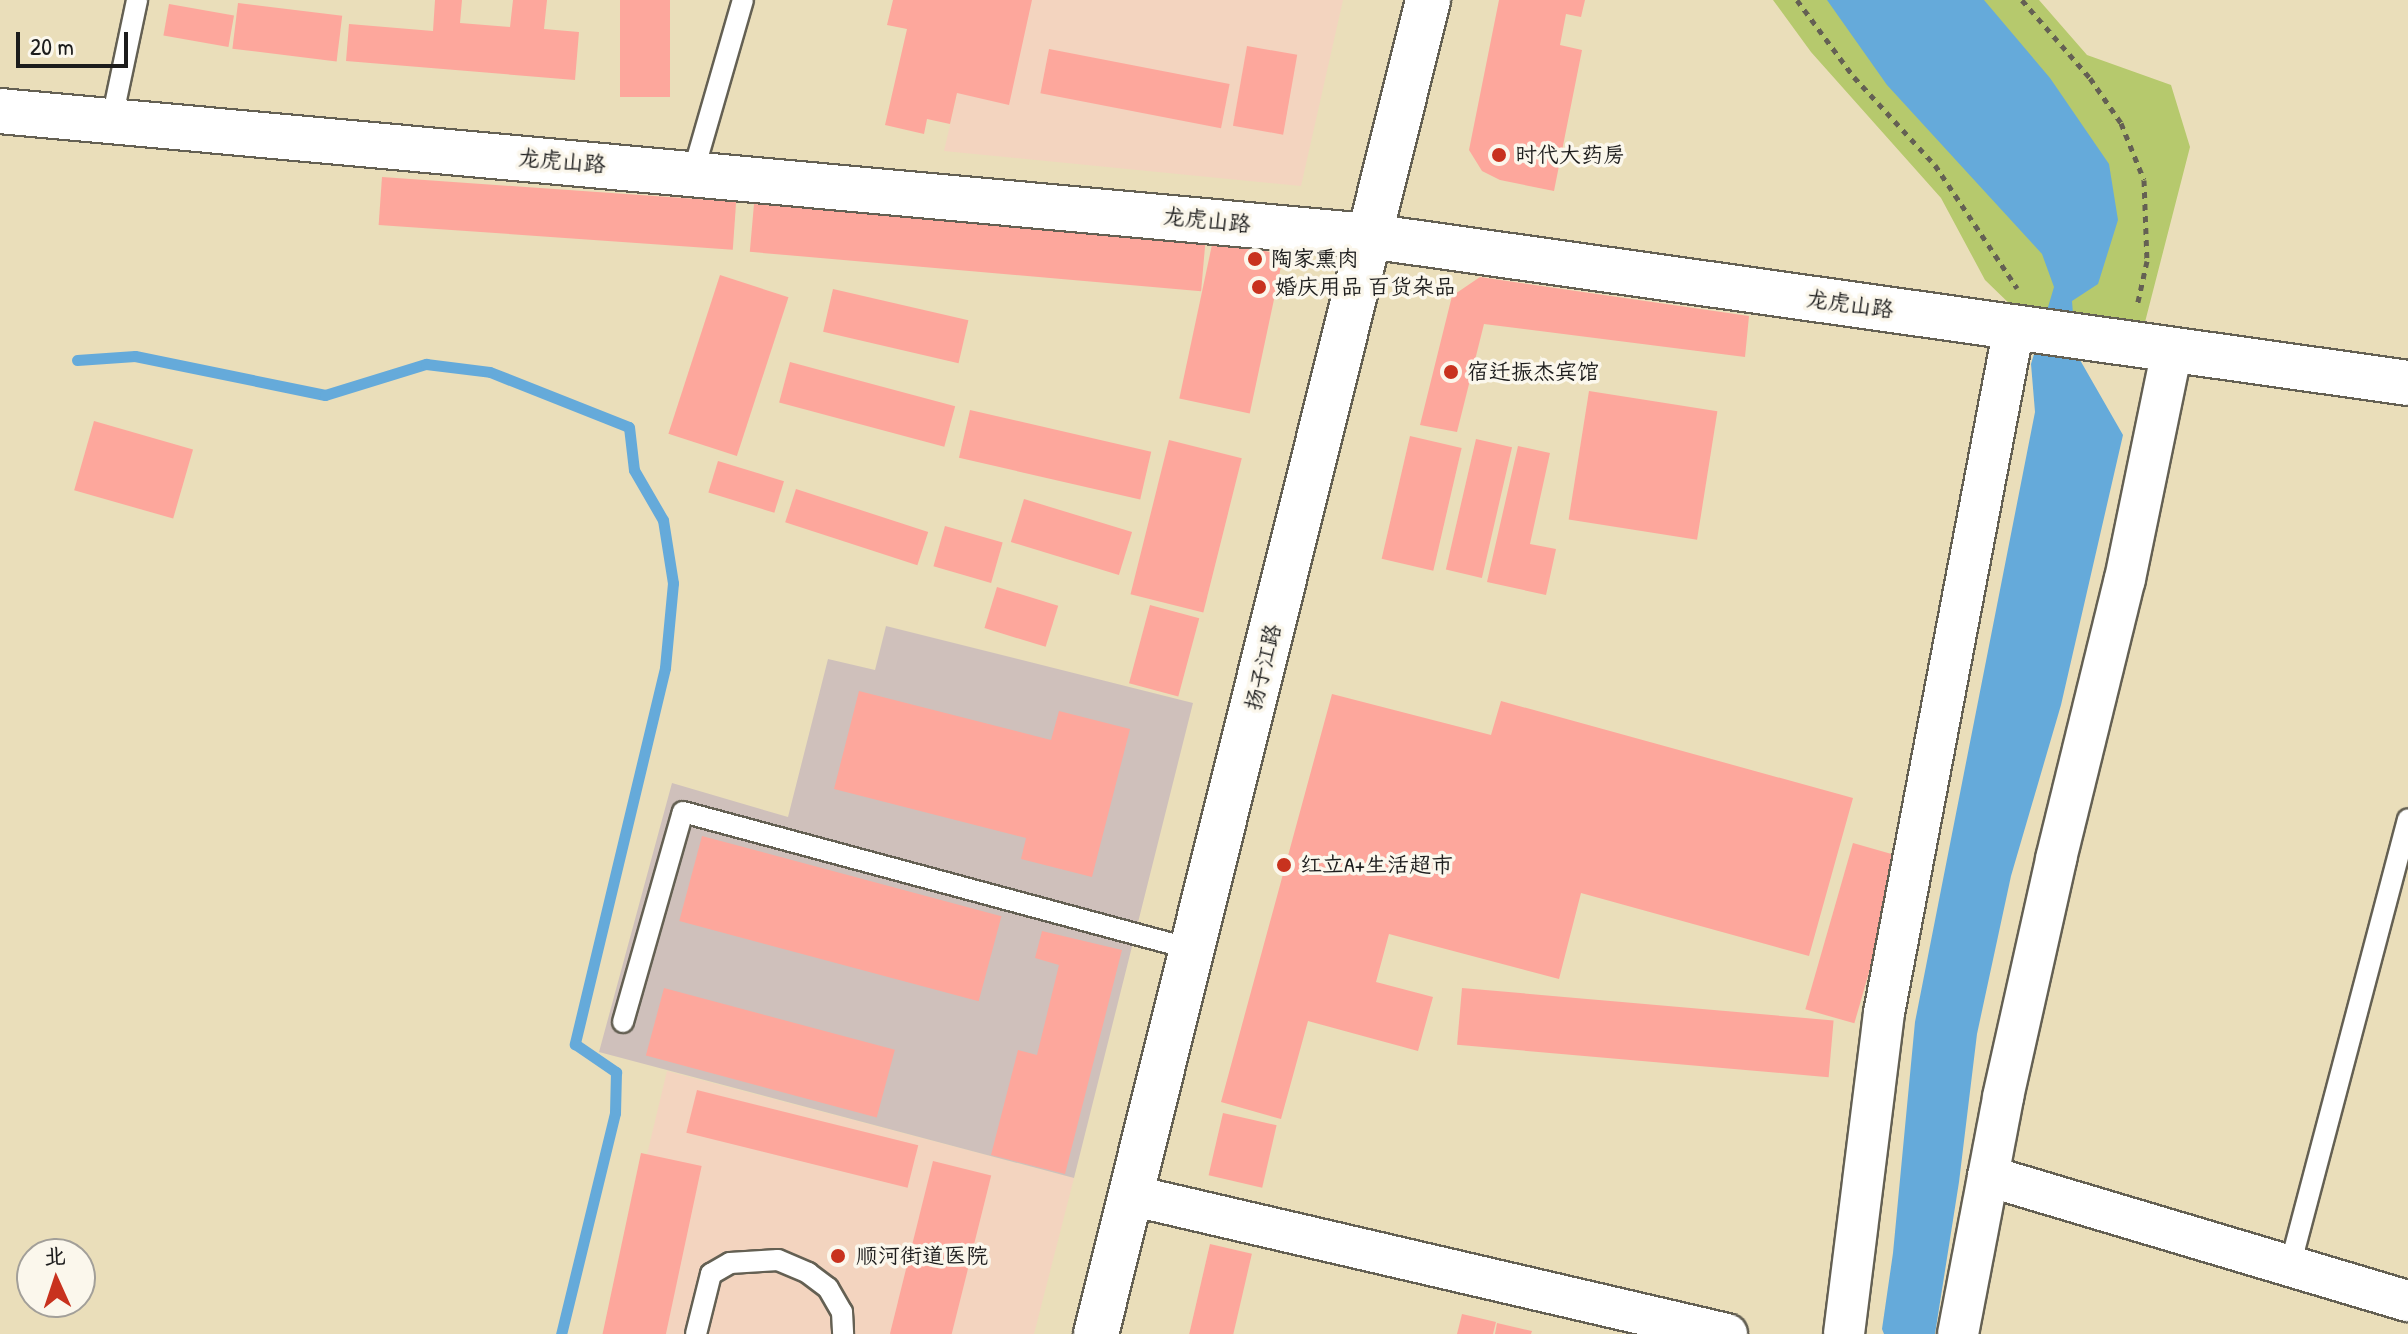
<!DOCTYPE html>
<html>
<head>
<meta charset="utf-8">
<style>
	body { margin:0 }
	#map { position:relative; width:2408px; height:1334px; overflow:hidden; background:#eadeba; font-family:"Patrick Hand","LXGW WenKai TC",sans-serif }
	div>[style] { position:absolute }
	.built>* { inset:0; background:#f3d4bf }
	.industrial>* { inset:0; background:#cfc0bb }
	.green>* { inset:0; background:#b6c96d }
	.water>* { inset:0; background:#65aada }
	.stream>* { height:11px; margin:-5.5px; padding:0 5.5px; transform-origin:5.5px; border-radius:5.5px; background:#65aada }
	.building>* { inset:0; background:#fda79c; transform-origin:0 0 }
	.path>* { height:5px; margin-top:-2.5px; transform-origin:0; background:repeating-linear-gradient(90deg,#646053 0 6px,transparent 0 12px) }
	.roads { filter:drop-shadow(2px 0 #646053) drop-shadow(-2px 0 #646053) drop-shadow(0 2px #646053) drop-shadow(0 -2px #646053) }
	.service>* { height:20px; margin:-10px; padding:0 10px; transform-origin:10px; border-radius:10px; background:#fff }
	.minor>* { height:40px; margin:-20px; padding:0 20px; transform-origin:20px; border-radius:20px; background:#fff }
	.tertiary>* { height:44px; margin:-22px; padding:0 22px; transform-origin:22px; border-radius:22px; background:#fff }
	.dots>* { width:22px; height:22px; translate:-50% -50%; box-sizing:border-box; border:4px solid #fbf7ec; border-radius:50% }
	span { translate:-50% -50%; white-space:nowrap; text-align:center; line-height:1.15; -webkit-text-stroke:7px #fbf7ec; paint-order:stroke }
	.poi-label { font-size:22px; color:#1c1c1c }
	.left { translate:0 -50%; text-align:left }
	.street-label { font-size:22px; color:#1c1c1c }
	.north { position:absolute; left:16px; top:1238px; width:80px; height:80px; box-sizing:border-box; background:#fbf7ec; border:2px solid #a29f99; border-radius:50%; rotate:357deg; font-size:22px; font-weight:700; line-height:32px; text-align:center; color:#1c1c1c }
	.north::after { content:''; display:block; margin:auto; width:28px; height:36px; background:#c8321e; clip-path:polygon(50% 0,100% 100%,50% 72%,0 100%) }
	.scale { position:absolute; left:16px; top:32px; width:112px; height:36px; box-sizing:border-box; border:4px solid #1c1c1c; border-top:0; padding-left:10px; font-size:24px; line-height:28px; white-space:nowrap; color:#1c1c1c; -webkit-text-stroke:6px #fbf7ec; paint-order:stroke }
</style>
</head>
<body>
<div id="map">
	<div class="built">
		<div style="clip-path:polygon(979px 0,1343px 0,1301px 186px,944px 151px)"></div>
		<div style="clip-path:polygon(667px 1071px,1074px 1178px,1034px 1334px,604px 1334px)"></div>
	</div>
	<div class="industrial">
		<div style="clip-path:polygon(886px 626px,1193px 703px,1074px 1178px,599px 1052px,672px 783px,788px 817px,828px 659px,875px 670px)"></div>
	</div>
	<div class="green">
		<div style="clip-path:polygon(1773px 0,2039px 0,2087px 55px,2171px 85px,2190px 147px,2144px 326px,2016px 310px,1985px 280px,1941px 198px,1811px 52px)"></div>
	</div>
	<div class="water">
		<div style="clip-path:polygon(1827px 0,1984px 0,2050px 78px,2109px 164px,2118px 220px,2098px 284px,2072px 301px,2076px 353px,2123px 435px,2061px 705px,2011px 876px,1977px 1034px,1959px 1182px,1935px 1334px,1884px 1334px,1882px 1329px,1893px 1253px,1915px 1022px,2035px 412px,2031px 364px,2054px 287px,2042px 254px,1887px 85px)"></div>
	</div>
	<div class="stream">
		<div style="left:77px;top:360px;width:58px;rotate:-3.9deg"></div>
		<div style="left:135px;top:356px;width:194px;rotate:11.6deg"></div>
		<div style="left:325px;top:395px;width:106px;rotate:-17.1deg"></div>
		<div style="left:426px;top:364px;width:64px;rotate:7.1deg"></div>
		<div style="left:490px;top:372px;width:149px;rotate:21.6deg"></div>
		<div style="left:629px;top:427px;width:43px;rotate:83.4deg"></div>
		<div style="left:634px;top:470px;width:58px;rotate:59.9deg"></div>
		<div style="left:663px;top:520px;width:64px;rotate:81deg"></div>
		<div style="left:673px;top:583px;width:85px;rotate:95.4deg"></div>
		<div style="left:665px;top:668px;width:387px;rotate:103.5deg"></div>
		<div style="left:575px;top:1044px;width:50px;rotate:34.3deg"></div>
		<div style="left:616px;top:1072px;width:41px;rotate:91.4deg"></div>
		<div style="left:615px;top:1113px;width:228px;rotate:103.7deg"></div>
	</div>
	<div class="building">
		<div style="clip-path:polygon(435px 0,462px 0,460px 23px,510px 27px,513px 0,547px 0,544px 29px,579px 32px,575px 80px,346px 61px,349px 24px,433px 31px)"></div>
		<div style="left:620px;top:0;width:50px;height:97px"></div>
		<div style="clip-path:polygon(893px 0,1032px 0,1009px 105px,957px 93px,950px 124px,927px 119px,924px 134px,885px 125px,907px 29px,887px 25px)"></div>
		<div style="clip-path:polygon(1499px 0,1585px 0,1581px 17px,1566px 14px,1560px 45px,1582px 50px,1554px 191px,1500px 180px,1482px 171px,1469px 150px)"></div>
		<div style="left:238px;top:3px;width:105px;height:46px;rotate:7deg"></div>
		<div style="left:169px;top:4px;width:66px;height:32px;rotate:10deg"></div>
		<div style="left:1247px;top:46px;width:51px;height:81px;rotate:10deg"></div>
		<div style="left:1049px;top:49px;width:184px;height:45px;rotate:11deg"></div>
		<div style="left:382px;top:177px;width:355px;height:48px;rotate:4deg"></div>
		<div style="left:754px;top:204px;width:453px;height:48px;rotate:5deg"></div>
		<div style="left:1213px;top:240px;width:72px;height:162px;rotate:12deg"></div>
		<div style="left:720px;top:275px;width:72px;height:167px;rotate:18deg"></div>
		<div style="clip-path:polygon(1480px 277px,1749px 316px,1745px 357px,1484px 324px,1457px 432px,1420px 425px,1452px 296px)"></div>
		<div style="left:833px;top:289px;width:139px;height:44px;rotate:13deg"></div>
		<div style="left:790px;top:362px;width:171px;height:42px;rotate:15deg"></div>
		<div style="left:1589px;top:391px;width:130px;height:130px;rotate:9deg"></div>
		<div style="left:970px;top:410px;width:186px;height:49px;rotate:13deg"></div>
		<div style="left:94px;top:421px;width:103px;height:72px;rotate:16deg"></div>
		<div style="left:1410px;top:436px;width:53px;height:126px;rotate:13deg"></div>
		<div style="left:1476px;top:439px;width:37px;height:134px;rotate:13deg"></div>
		<div style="left:1169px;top:440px;width:75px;height:159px;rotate:14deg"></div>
		<div style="clip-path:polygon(1518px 446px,1550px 453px,1530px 544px,1556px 549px,1546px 595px,1487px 582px)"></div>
		<div style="left:718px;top:461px;width:69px;height:33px;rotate:17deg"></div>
		<div style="left:796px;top:489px;width:139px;height:35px;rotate:18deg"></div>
		<div style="left:1024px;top:499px;width:113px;height:45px;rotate:17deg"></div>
		<div style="left:945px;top:526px;width:60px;height:42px;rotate:16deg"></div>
		<div style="left:997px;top:587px;width:64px;height:43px;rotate:17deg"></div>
		<div style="left:1150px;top:605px;width:51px;height:81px;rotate:15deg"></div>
		<div style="clip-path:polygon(859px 691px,1051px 740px,1059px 711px,1130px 729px,1092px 877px,1021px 859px,1026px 838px,834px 789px)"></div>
		<div style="clip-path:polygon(1332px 694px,1491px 735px,1501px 701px,1853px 798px,1809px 956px,1581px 893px,1559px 979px,1389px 934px,1376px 982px,1433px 997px,1418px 1051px,1308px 1021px,1281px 1119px,1221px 1102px)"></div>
		<div style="left:702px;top:836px;width:310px;height:88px;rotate:15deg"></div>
		<div style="left:1853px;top:843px;width:51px;height:173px;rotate:16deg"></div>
		<div style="clip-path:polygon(1042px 931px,1122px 950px,1065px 1174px,991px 1155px,1018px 1050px,1037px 1055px,1059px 965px,1035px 958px)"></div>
		<div style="left:664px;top:988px;width:239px;height:70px;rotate:15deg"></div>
		<div style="left:1462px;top:988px;width:373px;height:57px;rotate:5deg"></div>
		<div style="left:697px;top:1090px;width:228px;height:44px;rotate:14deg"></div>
		<div style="left:1223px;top:1113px;width:55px;height:64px;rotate:13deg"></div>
		<div style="left:641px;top:1153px;width:62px;height:185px;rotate:12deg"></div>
		<div style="left:933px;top:1161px;width:60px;height:178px;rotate:14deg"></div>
		<div style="left:1210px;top:1244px;width:43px;height:93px;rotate:13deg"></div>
		<div style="clip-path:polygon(1462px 1314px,1496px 1322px,1493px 1334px,1457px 1334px)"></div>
		<div style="clip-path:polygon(1497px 1323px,1532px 1331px,1531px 1334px,1495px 1334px)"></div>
	</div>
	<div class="path">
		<div style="left:1797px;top:0;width:96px;rotate:53.5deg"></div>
		<div style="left:1854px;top:77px;width:120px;rotate:47.4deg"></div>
		<div style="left:1935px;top:165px;width:148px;rotate:56.3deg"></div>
		<div style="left:2022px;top:0;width:103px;rotate:48.9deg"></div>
		<div style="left:2090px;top:78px;width:55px;rotate:55.4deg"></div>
		<div style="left:2121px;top:123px;width:61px;rotate:68deg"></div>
		<div style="left:2144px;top:180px;width:81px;rotate:87.9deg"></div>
		<div style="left:2147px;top:261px;width:46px;rotate:102.5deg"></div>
	</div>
	<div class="roads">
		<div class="service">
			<div style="left:112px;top:119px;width:122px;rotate:-78.1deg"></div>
			<div style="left:693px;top:173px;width:180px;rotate:-73.9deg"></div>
			<div style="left:623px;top:1022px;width:218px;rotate:-74.1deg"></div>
			<div style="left:683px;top:812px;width:526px;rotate:15.09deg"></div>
			<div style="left:2290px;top:1266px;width:462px;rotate:-75.2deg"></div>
			<div style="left:696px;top:1334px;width:62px;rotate:-76deg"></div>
			<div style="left:711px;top:1274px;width:22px;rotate:-30deg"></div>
			<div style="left:730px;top:1263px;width:48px;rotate:-3.6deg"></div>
			<div style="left:778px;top:1260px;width:33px;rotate:23deg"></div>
			<div style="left:808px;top:1273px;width:25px;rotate:37deg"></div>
			<div style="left:828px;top:1288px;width:28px;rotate:60deg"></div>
			<div style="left:842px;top:1312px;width:22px;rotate:87deg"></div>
		</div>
		<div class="minor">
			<div style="left:1988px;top:1176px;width:438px;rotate:16.6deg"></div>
			<div style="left:1130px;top:1195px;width:613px;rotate:13.11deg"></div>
			<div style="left:1844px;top:1334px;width:323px;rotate:-82.9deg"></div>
			<div style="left:1884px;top:1013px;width:698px;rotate:-79.27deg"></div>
			<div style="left:1958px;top:1334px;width:241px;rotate:-79.2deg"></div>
			<div style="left:2003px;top:1097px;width:244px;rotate:-77.4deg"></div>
			<div style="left:2056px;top:859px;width:288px;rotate:-76.2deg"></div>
			<div style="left:2125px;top:579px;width:234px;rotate:-78.4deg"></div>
		</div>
		<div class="tertiary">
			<div style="left:0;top:111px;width:1375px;rotate:5.22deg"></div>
			<div style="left:1369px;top:236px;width:1049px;rotate:8.05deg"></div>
			<div style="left:1096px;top:1334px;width:1375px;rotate:-76.02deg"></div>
		</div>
	</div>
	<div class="dots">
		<div style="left:1499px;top:155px;background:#c8321e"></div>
		<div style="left:1255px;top:259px;background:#c8321e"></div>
		<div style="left:1259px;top:287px;background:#c8321e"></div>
		<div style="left:1451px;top:372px;background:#c8321e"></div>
		<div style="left:1284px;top:865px;background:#c8321e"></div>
		<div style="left:838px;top:1256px;background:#c8321e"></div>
	</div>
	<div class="poi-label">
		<span class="left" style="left:1515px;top:155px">时代大药房</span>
		<span class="left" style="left:1271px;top:259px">陶家熏肉</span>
		<span class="left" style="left:1275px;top:287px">婚庆用品 百货杂品</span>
		<span class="left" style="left:1467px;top:372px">宿迁振杰宾馆</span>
		<span class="left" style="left:1300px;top:865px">红立A+生活超市</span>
		<span class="left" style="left:856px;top:1256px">顺河街道医院</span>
	</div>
	<div class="street-label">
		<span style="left:562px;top:161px;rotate:5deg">龙虎山路</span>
		<span style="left:1207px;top:220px;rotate:6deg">龙虎山路</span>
		<span style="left:1850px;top:304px;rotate:8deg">龙虎山路</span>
		<span style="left:1263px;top:667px;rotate:-76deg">扬子江路</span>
	</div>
	<div class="north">北</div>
	<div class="scale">20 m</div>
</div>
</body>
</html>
